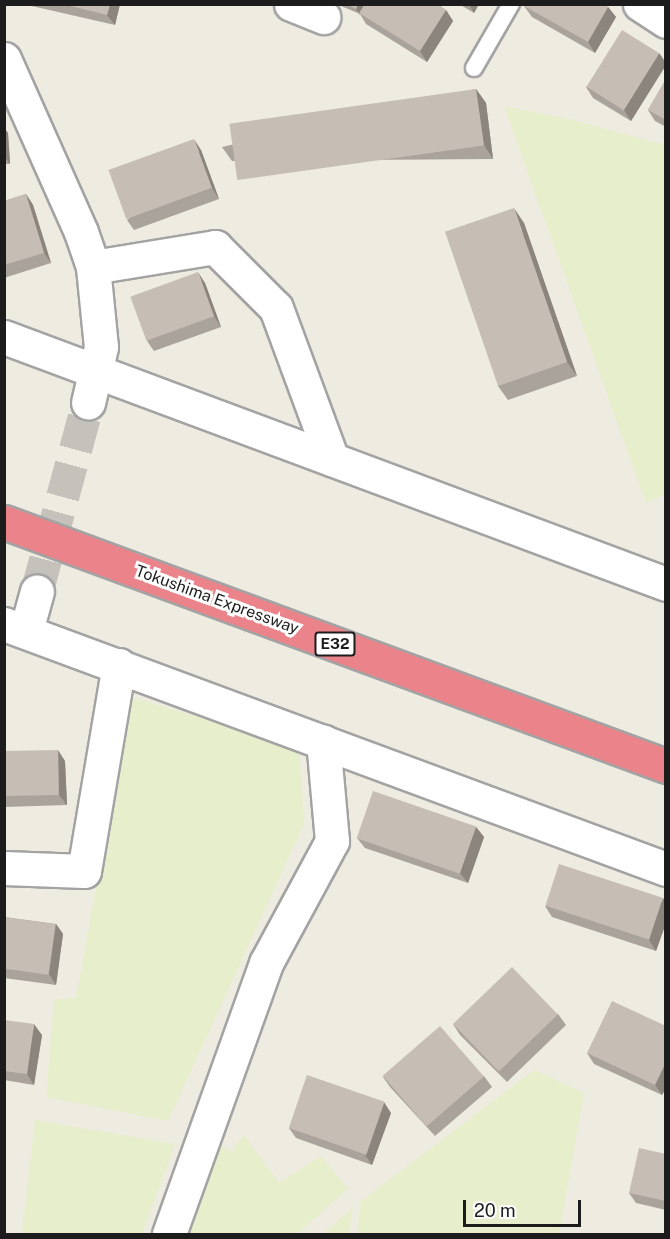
<!DOCTYPE html>
<html>
<head>
<meta charset="utf-8">
<style>
	body { margin:0 }
	#map { position:relative; width:670px; height:1239px; overflow:hidden; background:#eeebe1; font-family:"Public Sans",sans-serif }
	div>[style] { position:absolute }
	.farmland>* { inset:0; background:#e7eecb }
	.minor-tunnel>* { height:33px; margin-top:-16.5px; transform-origin:0; background:repeating-linear-gradient(90deg,#c4c2ba 0 33px,transparent 0 49px) }
	.roads { filter:drop-shadow(2px 0 #a3a3a3) drop-shadow(-2px 0 #a3a3a3) drop-shadow(0 2px #a3a3a3) drop-shadow(0 -2px #a3a3a3) }
	.service>* { height:16px; margin:-8px; padding:0 8px; transform-origin:8px; border-radius:8px; background:#fff }
	.minor>* { height:33px; margin:-16.5px; padding:0 16.5px; transform-origin:16.5px; border-radius:16.5px; background:#fff }
	.tertiary>* { height:33px; margin:-16.5px; padding:0 16.5px; transform-origin:16.5px; border-radius:16.5px; background:#fff }
	.motorway>* { height:33px; margin:-16.5px; padding:0 16.5px; transform-origin:16.5px; border-radius:16.5px; background:#ea848a }
	.wall>* { inset:0; background:#aaa39b }
	.shaded-wall>* { inset:0; background:#8b857e }
	.building>* { inset:0; background:#c6beb4; transform-origin:0 0 }
	span { translate:-50% -50%; white-space:nowrap; text-align:center; line-height:1.15; -webkit-text-stroke:6px #fff; paint-order:stroke }
	.shield-label span { padding:2px 4px; background:#fff; border:2px solid; border-radius:4px; -webkit-text-stroke-width:0 }
	.shield-label { font-size:15px; color:#1c1c1c; font-weight:700 }
	.street-label { font-size:16px; color:#1c1c1c }
	.frame { position:absolute; inset:0; border:6px solid #1c1c1c; pointer-events:none }
	.scale { position:absolute; left:463px; top:1200px; width:118px; height:27px; box-sizing:border-box; border:3px solid #1c1c1c; border-top:0; padding-left:8px; font-size:18px; line-height:21px; white-space:nowrap; color:#1c1c1c; -webkit-text-stroke:4px #fff; paint-order:stroke }
</style>
</head>
<body>
<div id="map">
	<div class="farmland">
		<div style="clip-path:polygon(504px 106px,573px 120px,665px 145px,665px 494px,646px 503px)"></div>
		<div style="clip-path:polygon(131px 697px,299px 747px,304px 824px,168px 1121px,46px 1097px,54px 1000px,76px 998px)"></div>
		<div style="clip-path:polygon(534px 1070px,584px 1093px,559px 1234px,357px 1234px,361px 1201px)"></div>
		<div style="clip-path:polygon(35px 1120px,175px 1144px,142px 1234px,22px 1234px)"></div>
		<div style="clip-path:polygon(244px 1135px,279px 1183px,321px 1156px,348px 1189px,297px 1234px,187px 1234px,218px 1142px,230px 1152px)"></div>
		<div style="clip-path:polygon(353px 1207px,349px 1234px,323px 1234px)"></div>
	</div>
	<div class="minor-tunnel">
		<div style="left:37px;top:591px;width:195px;rotate:-74.8deg"></div>
	</div>
	<div class="roads">
		<div class="service">
			<div style="left:474px;top:68px;width:74px;rotate:-60deg"></div>
		</div>
		<div class="minor">
			<div style="left:291px;top:4px;width:35px;rotate:22deg"></div>
			<div style="left:640px;top:4px;width:31px;rotate:33deg"></div>
			<div style="left:4px;top:59px;width:189px;rotate:66deg"></div>
			<div style="left:81px;top:232px;width:37px;rotate:71deg"></div>
			<div style="left:93px;top:267px;width:80px;rotate:84.3deg"></div>
			<div style="left:101px;top:347px;width:57px;rotate:103.1deg"></div>
			<div style="left:93px;top:267px;width:124px;rotate:-9.3deg"></div>
			<div style="left:215px;top:247px;width:86px;rotate:45deg"></div>
			<div style="left:276px;top:308px;width:161px;rotate:69.7deg"></div>
			<div style="left:4px;top:624px;width:706px;rotate:20.31deg"></div>
			<div style="left:26px;top:631px;width:41px;rotate:-74.6deg"></div>
			<div style="left:4px;top:868px;width:80px;rotate:2.1deg"></div>
			<div style="left:84px;top:871px;width:209px;rotate:-80.4deg"></div>
			<div style="left:169px;top:1234px;width:288px;rotate:-70.3deg"></div>
			<div style="left:266px;top:963px;width:139px;rotate:-61.6deg"></div>
			<div style="left:332px;top:841px;width:100px;rotate:-95.1deg"></div>
		</div>
		<div class="tertiary">
			<div style="left:4px;top:337px;width:707px;rotate:20.46deg"></div>
		</div>
		<div class="motorway">
			<div style="left:4px;top:522px;width:706px;rotate:20.23deg"></div>
		</div>
	</div>
	<div class="wall">
		<div style="clip-path:polygon(23px 4px,120px 4px,115px 25px)"></div>
		<div style="clip-path:polygon(340px 4px,437px 4px,446px 10px,453px 21px,427px 62px,366px 24px,360px 14px,341px 6px)"></div>
		<div style="clip-path:polygon(459px 4px,479px 4px,474px 13px)"></div>
		<div style="clip-path:polygon(524px 6px,608px 7px,616px 17px,595px 53px,532px 17px)"></div>
		<div style="clip-path:polygon(659px 53px,666px 63px,666px 65px,631px 121px,593px 98px,586px 87px)"></div>
		<div style="clip-path:polygon(666px 79px,666px 127px,655px 121px,648px 110px)"></div>
		<div style="clip-path:polygon(476px 89px,486px 103px,493px 159px,232px 161px,222px 147px)"></div>
		<div style="clip-path:polygon(4px 128px,8px 133px,10px 164px,4px 164px)"></div>
		<div style="clip-path:polygon(201px 150px,219px 199px,134px 230px,127px 220px)"></div>
		<div style="clip-path:polygon(26px 194px,33px 205px,51px 263px,4px 278px,4px 201px)"></div>
		<div style="clip-path:polygon(524px 223px,577px 376px,508px 400px,498px 386px)"></div>
		<div style="clip-path:polygon(205px 283px,221px 327px,154px 351px,147px 341px)"></div>
		<div style="clip-path:polygon(4px 752px,65px 761px,67px 805px,4px 807px)"></div>
		<div style="clip-path:polygon(476px 827px,484px 837px,468px 883px,365px 848px,357px 838px)"></div>
		<div style="clip-path:polygon(666px 902px,666px 923px,656px 951px,552px 917px,545px 906px)"></div>
		<div style="clip-path:polygon(4px 917px,56px 924px,63px 934px,56px 985px,4px 978px)"></div>
		<div style="clip-path:polygon(558px 1014px,566px 1025px,507px 1082px,460px 1035px,453px 1024px)"></div>
		<div style="clip-path:polygon(4px 1020px,42px 1035px,34px 1085px,4px 1080px)"></div>
		<div style="clip-path:polygon(666px 1026px,666px 1088px,662px 1095px,594px 1064px,587px 1053px)"></div>
		<div style="clip-path:polygon(484px 1076px,492px 1087px,435px 1136px,390px 1087px,383px 1077px)"></div>
		<div style="clip-path:polygon(391px 1113px,372px 1165px,296px 1138px,289px 1128px)"></div>
		<div style="clip-path:polygon(666px 1154px,666px 1210px,636px 1203px,629px 1193px)"></div>
	</div>
	<div class="shaded-wall">
		<div style="clip-path:polygon(110px 4px,120px 4px,115px 25px,107px 15px)"></div>
		<div style="clip-path:polygon(358px 4px,365px 4px,360px 15px,356px 9px)"></div>
		<div style="clip-path:polygon(469px 4px,479px 4px,474px 13px)"></div>
		<div style="clip-path:polygon(608px 7px,616px 17px,595px 53px,588px 42px)"></div>
		<div style="clip-path:polygon(446px 10px,453px 21px,427px 62px,420px 51px)"></div>
		<div style="clip-path:polygon(659px 53px,666px 63px,666px 65px,631px 121px,624px 110px)"></div>
		<div style="clip-path:polygon(476px 89px,486px 103px,493px 159px,484px 145px)"></div>
		<div style="clip-path:polygon(4px 128px,8px 133px,10px 164px,4px 156px)"></div>
		<div style="clip-path:polygon(194px 139px,201px 150px,219px 199px,212px 188px)"></div>
		<div style="clip-path:polygon(26px 194px,33px 205px,51px 263px,44px 253px)"></div>
		<div style="clip-path:polygon(514px 208px,524px 223px,577px 376px,567px 362px)"></div>
		<div style="clip-path:polygon(198px 272px,205px 283px,221px 327px,214px 316px)"></div>
		<div style="clip-path:polygon(58px 750px,65px 761px,67px 805px,59px 795px)"></div>
		<div style="clip-path:polygon(476px 827px,484px 837px,468px 883px,460px 873px)"></div>
		<div style="clip-path:polygon(663px 898px,666px 902px,666px 923px,656px 951px,649px 940px)"></div>
		<div style="clip-path:polygon(56px 924px,63px 934px,56px 985px,49px 974px)"></div>
		<div style="clip-path:polygon(34px 1024px,42px 1035px,34px 1085px,27px 1074px)"></div>
		<div style="clip-path:polygon(666px 1062px,666px 1088px,662px 1095px,655px 1085px)"></div>
		<div style="clip-path:polygon(384px 1102px,391px 1113px,372px 1165px,365px 1155px)"></div>
	</div>
	<div class="building">
		<div style="clip-path:polygon(62px 4px,110px 4px,107px 15px)"></div>
		<div style="clip-path:polygon(346px 4px,358px 4px,356px 9px)"></div>
		<div style="clip-path:polygon(365px 4px,437px 4px,446px 10px,420px 51px,359px 13px)"></div>
		<div style="clip-path:polygon(525px 4px,604px 4px,608px 7px,588px 42px,524px 6px)"></div>
		<div style="left:622px;top:30px;width:44px;height:67px;rotate:32deg"></div>
		<div style="clip-path:polygon(666px 79px,666px 120px,648px 110px)"></div>
		<div style="left:476px;top:89px;width:57px;height:249px;rotate:82deg"></div>
		<div style="left:194px;top:139px;width:52px;height:91px;rotate:70deg"></div>
		<div style="clip-path:polygon(26px 194px,44px 253px,4px 265px,4px 201px)"></div>
		<div style="left:514px;top:208px;width:163px;height:73px;rotate:71deg"></div>
		<div style="left:198px;top:272px;width:47px;height:72px;rotate:70deg"></div>
		<div style="left:58px;top:750px;width:45px;height:54px;rotate:89deg"></div>
		<div style="left:373px;top:791px;width:109px;height:50px;rotate:19deg"></div>
		<div style="left:559px;top:864px;width:109px;height:44px;rotate:18deg"></div>
		<div style="left:4px;top:917px;width:52px;height:51px;rotate:8deg"></div>
		<div style="left:512px;top:967px;width:66px;height:82px;rotate:46deg"></div>
		<div style="clip-path:polygon(612px 1001px,666px 1026px,666px 1062px,655px 1085px,587px 1053px)"></div>
		<div style="clip-path:polygon(4px 1020px,34px 1024px,27px 1074px,4px 1071px)"></div>
		<div style="left:440px;top:1026px;width:67px;height:76px;rotate:49deg"></div>
		<div style="left:307px;top:1075px;width:82px;height:56px;rotate:19deg"></div>
		<div style="clip-path:polygon(639px 1148px,666px 1154px,666px 1201px,629px 1193px)"></div>
	</div>
	<div class="shield-label">
		<span style="left:335px;top:644px">E32</span>
	</div>
	<div class="street-label">
		<span style="left:217px;top:600px;rotate:20deg">Tokushima Expressway</span>
	</div>
	<div class="frame"></div>
	<div class="scale">20 m</div>
</div>
</body>
</html>
